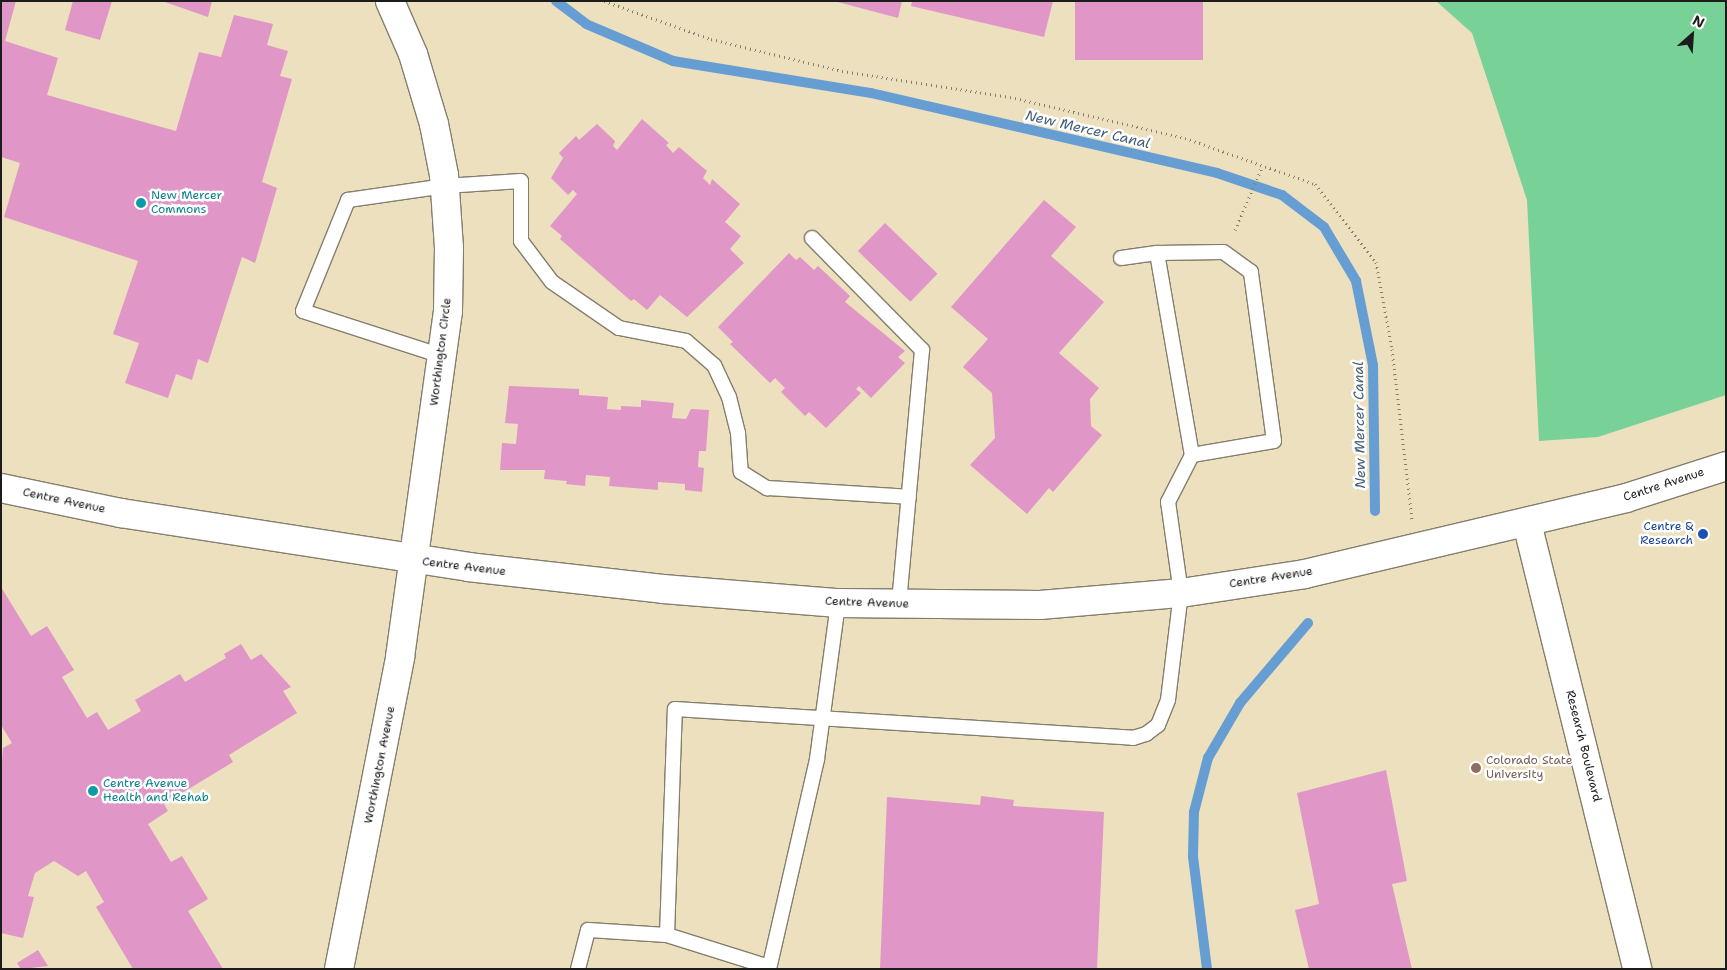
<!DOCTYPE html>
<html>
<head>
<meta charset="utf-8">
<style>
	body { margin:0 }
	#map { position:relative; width:1727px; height:970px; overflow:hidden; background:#ece0be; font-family:"Shantell Sans",sans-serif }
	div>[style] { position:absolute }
	.green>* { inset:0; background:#78d197 }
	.stream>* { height:10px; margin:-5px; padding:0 5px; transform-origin:5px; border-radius:5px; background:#669ed4 }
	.building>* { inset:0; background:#e196c8; transform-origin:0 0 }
	.path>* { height:3px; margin-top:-1.5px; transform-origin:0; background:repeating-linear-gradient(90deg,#847e6d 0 1px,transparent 0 5px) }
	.roads { filter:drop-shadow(1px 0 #847e6d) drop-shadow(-1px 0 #847e6d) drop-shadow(0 1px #847e6d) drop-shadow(0 -1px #847e6d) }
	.service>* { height:14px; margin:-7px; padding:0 7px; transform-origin:7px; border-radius:7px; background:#fff }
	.minor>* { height:28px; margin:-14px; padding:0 14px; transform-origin:14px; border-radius:14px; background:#fff }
	.tertiary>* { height:28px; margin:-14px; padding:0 14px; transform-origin:14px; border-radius:14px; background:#fff }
	.dots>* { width:14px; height:14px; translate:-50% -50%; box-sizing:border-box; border:2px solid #fff; border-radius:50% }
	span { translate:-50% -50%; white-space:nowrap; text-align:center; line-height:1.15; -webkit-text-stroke:5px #fff; paint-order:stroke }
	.culture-label { font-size:12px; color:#0d838f }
	.left { translate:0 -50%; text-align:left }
	.street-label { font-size:12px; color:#1c1c1c }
	.transit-label { font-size:12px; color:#164399 }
	.right { translate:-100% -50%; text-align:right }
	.education-label { font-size:12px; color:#785e54 }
	.water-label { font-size:14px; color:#415d78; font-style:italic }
	.frame { position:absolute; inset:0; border:2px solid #1c1c1c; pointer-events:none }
	.north { position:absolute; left:1667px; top:10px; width:50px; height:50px; -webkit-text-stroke:4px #fff; paint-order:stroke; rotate:26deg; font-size:14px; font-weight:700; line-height:20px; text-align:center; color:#1c1c1c }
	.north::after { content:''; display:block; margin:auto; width:18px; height:22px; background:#1c1c1c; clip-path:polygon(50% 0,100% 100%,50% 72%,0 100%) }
</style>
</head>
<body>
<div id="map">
	<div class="green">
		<div style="clip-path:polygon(1436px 1px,1726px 1px,1726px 395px,1598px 437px,1539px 441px,1527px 200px,1472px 33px)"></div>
	</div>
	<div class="stream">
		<div style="left:556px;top:1px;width:38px;rotate:37deg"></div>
		<div style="left:586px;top:24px;width:95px;rotate:23deg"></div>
		<div style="left:673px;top:61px;width:201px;rotate:9.2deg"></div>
		<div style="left:871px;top:93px;width:355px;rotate:13deg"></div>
		<div style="left:1217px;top:173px;width:69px;rotate:18.7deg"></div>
		<div style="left:1282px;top:195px;width:53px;rotate:37.3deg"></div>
		<div style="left:1324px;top:227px;width:63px;rotate:59.3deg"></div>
		<div style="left:1356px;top:281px;width:86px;rotate:78.6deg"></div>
		<div style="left:1373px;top:365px;width:146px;rotate:89.2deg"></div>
		<div style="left:1207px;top:969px;width:114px;rotate:-97.1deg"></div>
		<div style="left:1193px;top:856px;width:44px;rotate:-88.7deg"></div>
		<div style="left:1194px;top:812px;width:56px;rotate:-75.5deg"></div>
		<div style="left:1208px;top:758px;width:64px;rotate:-59.8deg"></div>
		<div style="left:1240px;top:703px;width:105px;rotate:-49.6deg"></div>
	</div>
	<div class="building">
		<div style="clip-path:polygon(1px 1px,16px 1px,5px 41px,58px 58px,47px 95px,176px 131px,199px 52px,221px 57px,234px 15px,273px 24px,267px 45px,288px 51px,280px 76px,292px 79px,262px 182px,277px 188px,255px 263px,242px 257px,208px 363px,198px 359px,192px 380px,176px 374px,168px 398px,125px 383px,139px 343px,113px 334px,138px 261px,4px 217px,20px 163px,1px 157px)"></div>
		<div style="clip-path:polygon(73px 1px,112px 1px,100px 40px,65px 30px)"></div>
		<div style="clip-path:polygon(162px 1px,212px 1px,208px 17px)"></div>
		<div style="clip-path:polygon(834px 1px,902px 1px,898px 18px)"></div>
		<div style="clip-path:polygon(912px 1px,1053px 1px,1044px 37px,911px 6px)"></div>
		<div style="left:1075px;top:1px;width:128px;height:59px"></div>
		<div style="clip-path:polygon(642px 119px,669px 143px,666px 145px,673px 153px,679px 147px,707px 171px,703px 178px,710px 185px,712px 179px,740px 204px,725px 222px,741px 236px,730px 249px,744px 263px,687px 317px,660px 295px,647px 310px,634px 299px,631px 301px,560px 239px,562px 236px,550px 226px,577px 194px,573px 190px,568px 195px,551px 178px,563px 158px,559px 153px,576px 136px,579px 140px,597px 124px,615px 141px,613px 146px,617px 150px)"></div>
		<div style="clip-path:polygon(1044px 200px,1076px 227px,1051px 256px,1104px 302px,1059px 353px,1099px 388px,1090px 399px,1091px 426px,1102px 435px,1053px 492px,1049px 488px,1027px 514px,970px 465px,995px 438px,992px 393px,963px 367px,988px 339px,951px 307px)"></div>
		<div style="left:885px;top:223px;width:73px;height:39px;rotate:44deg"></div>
		<div style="clip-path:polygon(789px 253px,796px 260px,800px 257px,814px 270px,818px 266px,850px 296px,845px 302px,905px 351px,898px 357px,905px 363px,871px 398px,859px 386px,856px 389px,861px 393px,826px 428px,809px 412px,805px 416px,781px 392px,785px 388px,775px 378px,770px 383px,730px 344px,733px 342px,718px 327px)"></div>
		<div style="clip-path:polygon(509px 386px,579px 389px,579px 395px,608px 397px,607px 409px,621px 410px,621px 406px,641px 407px,641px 400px,674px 403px,672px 418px,686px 419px,691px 409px,709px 410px,706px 451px,699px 451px,698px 467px,704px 468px,702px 492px,685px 490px,685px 484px,658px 482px,658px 490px,609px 486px,610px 477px,586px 475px,585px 486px,566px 484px,567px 481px,544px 479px,545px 470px,500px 470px,502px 443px,516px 444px,518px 424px,505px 423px)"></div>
		<div style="clip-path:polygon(1px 587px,31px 636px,47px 626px,74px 670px,62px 677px,87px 718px,97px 712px,108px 730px,141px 711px,135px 700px,180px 674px,185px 682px,226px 658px,224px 654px,241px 644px,251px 660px,261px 654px,291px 687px,283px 691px,297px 713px,229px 755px,233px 762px,164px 804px,168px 811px,148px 824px,171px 862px,182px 856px,208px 899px,188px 911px,223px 969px,133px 969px,96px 907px,104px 902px,86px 871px,78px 876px,54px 861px,35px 873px,28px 896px,34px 897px,23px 938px,1px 933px,1px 777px,3px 748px,12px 743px,1px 725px)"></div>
		<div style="clip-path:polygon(1386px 770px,1407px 881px,1392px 884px,1412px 969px,1309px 969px,1295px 910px,1319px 904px,1297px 793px)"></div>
		<div style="clip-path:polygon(981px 796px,1014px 800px,1013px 806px,1104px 812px,1097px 969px,880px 969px,887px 797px,980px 805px)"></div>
		<div style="clip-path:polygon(38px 950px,48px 966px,21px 969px,17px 963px)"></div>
	</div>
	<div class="path">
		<div style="left:604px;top:1px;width:114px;rotate:19.6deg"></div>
		<div style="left:711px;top:39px;width:135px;rotate:13.7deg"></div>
		<div style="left:842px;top:71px;width:170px;rotate:8.8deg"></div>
		<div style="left:1010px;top:97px;width:180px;rotate:13.2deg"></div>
		<div style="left:1185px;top:138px;width:138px;rotate:19.5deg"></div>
		<div style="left:1315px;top:184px;width:99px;rotate:52deg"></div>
		<div style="left:1376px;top:262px;width:88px;rotate:79.6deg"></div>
		<div style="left:1392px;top:349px;width:171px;rotate:83.3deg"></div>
		<div style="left:1235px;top:230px;width:69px;rotate:-66.8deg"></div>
	</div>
	<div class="roads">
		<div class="service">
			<div style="left:812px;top:238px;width:157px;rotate:45.5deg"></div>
			<div style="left:922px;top:350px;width:256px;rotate:95.2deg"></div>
			<div style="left:1121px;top:258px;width:36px;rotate:-8deg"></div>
			<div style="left:442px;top:356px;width:146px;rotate:-162.1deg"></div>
			<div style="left:303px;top:311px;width:120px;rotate:-67.9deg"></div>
			<div style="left:348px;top:200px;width:98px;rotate:-8.2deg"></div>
			<div style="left:445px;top:186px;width:76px;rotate:-3.8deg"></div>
			<div style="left:521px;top:181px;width:60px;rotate:90deg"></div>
			<div style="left:521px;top:241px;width:51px;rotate:52.9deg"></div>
			<div style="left:552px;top:282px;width:81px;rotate:34.5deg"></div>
			<div style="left:619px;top:328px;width:68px;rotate:11deg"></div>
			<div style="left:686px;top:341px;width:37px;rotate:41deg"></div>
			<div style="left:714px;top:365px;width:35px;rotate:65deg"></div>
			<div style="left:729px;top:397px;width:37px;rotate:76deg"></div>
			<div style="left:738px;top:433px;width:39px;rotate:86deg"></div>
			<div style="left:741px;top:472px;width:31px;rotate:32deg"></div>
			<div style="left:767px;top:488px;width:142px;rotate:3.6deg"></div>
			<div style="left:769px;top:967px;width:107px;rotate:-162.6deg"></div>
			<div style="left:667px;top:935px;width:226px;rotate:-88deg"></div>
			<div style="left:675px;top:709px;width:459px;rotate:3.6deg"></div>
			<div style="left:1133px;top:738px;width:14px;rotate:-17deg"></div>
			<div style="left:1146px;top:734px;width:15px;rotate:-37deg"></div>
			<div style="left:1158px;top:725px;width:27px;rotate:-68deg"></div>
			<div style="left:1168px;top:700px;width:108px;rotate:-83.1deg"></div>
			<div style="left:1181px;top:593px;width:92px;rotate:-98.1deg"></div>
			<div style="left:1168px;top:502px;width:53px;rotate:-62.9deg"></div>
			<div style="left:1192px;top:455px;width:83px;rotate:-9.7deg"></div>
			<div style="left:1274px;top:441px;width:171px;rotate:-97.8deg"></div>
			<div style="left:1251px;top:272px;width:34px;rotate:-144deg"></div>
			<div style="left:1223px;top:252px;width:66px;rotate:179.1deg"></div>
			<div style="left:1157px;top:253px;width:205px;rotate:80.2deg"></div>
			<div style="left:578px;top:969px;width:40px;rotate:-75.6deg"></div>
			<div style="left:588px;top:930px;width:79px;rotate:3.6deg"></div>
			<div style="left:769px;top:969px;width:215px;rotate:-77.1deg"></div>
			<div style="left:817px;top:759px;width:157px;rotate:-82.3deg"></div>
		</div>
		<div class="minor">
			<div style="left:1527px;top:523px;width:459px;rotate:76.1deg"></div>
			<div style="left:339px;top:969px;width:318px;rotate:-78.9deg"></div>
			<div style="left:400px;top:657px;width:349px;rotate:-82.1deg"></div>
			<div style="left:448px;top:311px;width:63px;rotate:-89.1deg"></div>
			<div style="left:449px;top:248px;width:73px;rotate:-93.9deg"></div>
			<div style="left:444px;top:175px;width:52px;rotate:-101.1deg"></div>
			<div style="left:434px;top:124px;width:73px;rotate:-106.7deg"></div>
			<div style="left:413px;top:54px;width:58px;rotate:-113.5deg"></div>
		</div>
		<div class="tertiary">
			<div style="left:1px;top:488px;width:123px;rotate:11.8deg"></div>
			<div style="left:121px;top:513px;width:351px;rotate:8.8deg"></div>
			<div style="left:468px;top:567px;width:196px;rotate:6.4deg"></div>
			<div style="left:663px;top:589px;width:176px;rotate:4.6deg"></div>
			<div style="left:838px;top:603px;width:202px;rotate:0.6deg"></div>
			<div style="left:1040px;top:605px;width:142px;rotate:-4.9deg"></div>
			<div style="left:1181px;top:593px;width:125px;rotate:-8.7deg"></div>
			<div style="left:1305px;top:574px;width:330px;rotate:-13.3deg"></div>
			<div style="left:1626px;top:498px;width:105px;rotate:-17.7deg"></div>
		</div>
	</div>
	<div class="dots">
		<div style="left:141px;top:203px;background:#0f9aa8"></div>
		<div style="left:1703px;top:534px;background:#1a4fb4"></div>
		<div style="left:1476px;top:768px;background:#8d6e63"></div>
		<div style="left:93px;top:791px;background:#0f9aa8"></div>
	</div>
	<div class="culture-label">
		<span class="left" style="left:151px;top:203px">New Mercer<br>Commons</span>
		<span class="left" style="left:103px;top:791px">Centre Avenue<br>Health and Rehab</span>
	</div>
	<div class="street-label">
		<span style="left:441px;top:352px;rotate:-83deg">Worthington Circle</span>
		<span style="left:1664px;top:485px;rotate:-18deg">Centre Avenue</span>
		<span style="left:64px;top:501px;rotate:12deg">Centre Avenue</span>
		<span style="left:464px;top:567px;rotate:7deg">Centre Avenue</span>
		<span style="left:1271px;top:578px;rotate:-9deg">Centre Avenue</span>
		<span style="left:867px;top:603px;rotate:2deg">Centre Avenue</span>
		<span style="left:1583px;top:746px;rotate:76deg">Research Boulevard</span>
		<span style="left:380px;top:765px;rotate:-79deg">Worthington Avenue</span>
	</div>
	<div class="transit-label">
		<span class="right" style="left:1693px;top:534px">Centre &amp;<br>Research</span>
	</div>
	<div class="education-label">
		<span class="left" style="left:1486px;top:768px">Colorado State<br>University</span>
	</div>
	<div class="water-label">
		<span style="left:1088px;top:129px;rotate:13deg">New Mercer Canal</span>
		<span style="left:1359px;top:425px;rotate:-91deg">New Mercer Canal</span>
	</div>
	<div class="frame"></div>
	<div class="north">N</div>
</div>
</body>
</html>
